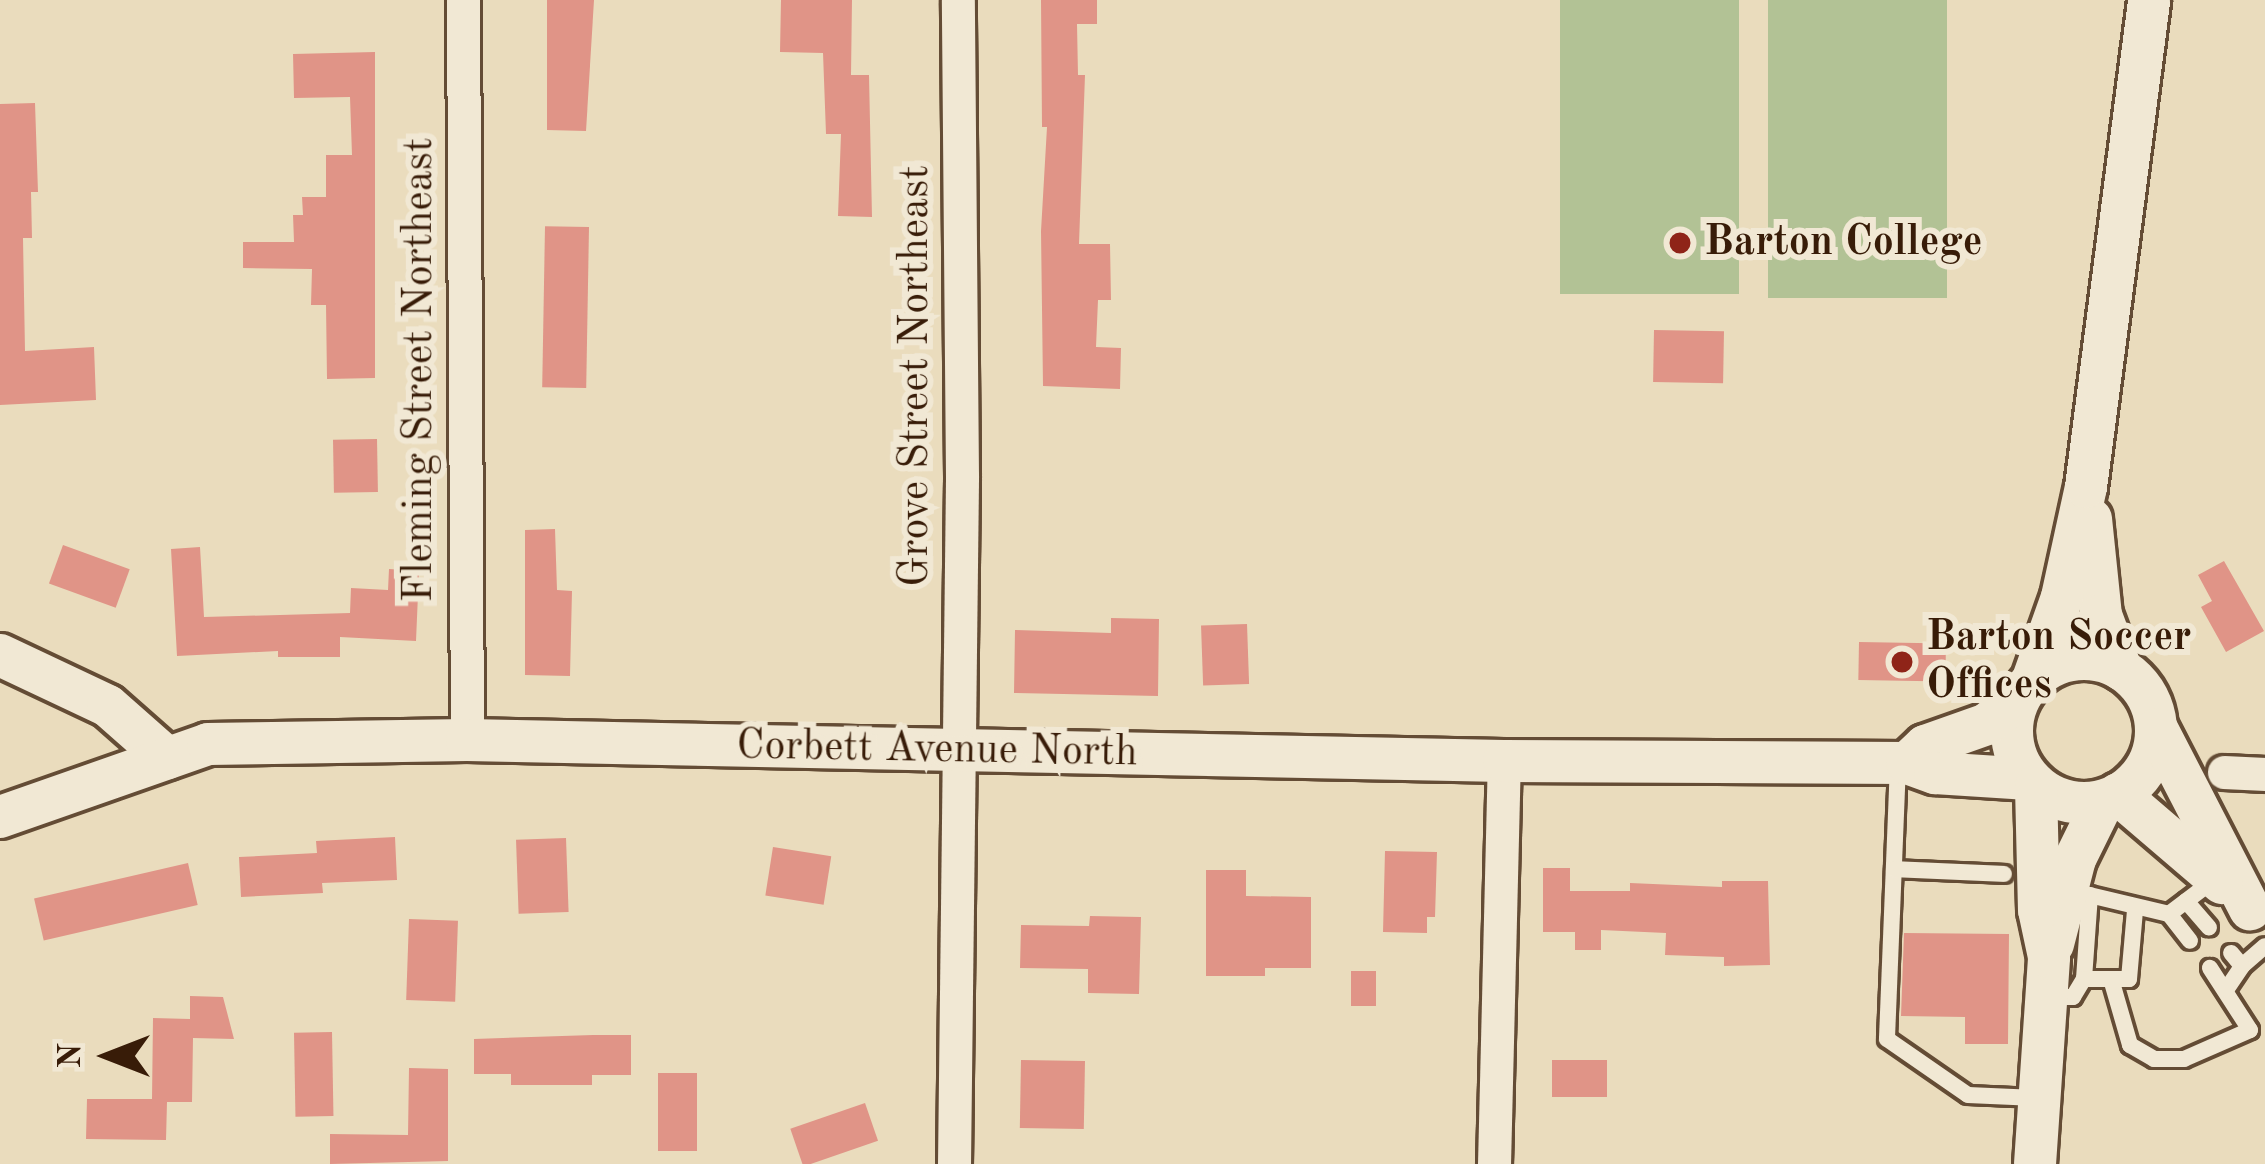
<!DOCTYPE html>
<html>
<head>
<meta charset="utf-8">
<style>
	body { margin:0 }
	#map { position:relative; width:2265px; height:1164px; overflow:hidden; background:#eadcbd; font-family:"Old Standard TT",serif }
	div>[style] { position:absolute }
	.green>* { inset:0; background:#b2c295; transform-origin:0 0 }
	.building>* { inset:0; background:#e09487; transform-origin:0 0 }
	.roads { filter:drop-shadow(3px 0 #644c35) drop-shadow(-3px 0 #644c35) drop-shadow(0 3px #644c35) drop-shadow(0 -3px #644c35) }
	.service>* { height:16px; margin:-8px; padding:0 8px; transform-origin:8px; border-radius:8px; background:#f1e8d4 }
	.minor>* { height:33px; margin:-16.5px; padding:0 16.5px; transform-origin:16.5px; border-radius:16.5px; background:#f1e8d4 }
	.tertiary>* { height:42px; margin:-21px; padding:0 21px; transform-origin:21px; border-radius:21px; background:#f1e8d4 }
	.tertiary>.ring { margin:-21px; padding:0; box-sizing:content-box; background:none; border:42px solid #f1e8d4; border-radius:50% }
	.dots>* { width:33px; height:33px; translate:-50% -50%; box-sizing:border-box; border:6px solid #f1e8d4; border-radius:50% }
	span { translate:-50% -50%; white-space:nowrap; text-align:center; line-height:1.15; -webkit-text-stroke:12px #f1e8d4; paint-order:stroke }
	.poi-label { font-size:42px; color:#381c08; font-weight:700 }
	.left { translate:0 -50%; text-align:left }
	.street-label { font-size:42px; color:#381c08 }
	.north { position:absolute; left:48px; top:996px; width:120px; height:120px; -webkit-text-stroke:9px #f1e8d4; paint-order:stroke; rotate:270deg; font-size:33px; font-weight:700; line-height:48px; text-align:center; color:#381c08 }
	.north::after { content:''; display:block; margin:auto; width:42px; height:54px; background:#381c08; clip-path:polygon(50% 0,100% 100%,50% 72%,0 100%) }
</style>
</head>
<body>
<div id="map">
	<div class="green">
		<div style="left:1560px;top:0;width:179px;height:294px"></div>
		<div style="left:1768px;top:0;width:179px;height:298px"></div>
	</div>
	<div class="building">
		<div style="clip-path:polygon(547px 0,594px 0,586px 131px,547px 130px)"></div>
		<div style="clip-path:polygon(781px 0,852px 0,851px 75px,869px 75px,872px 217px,838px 216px,841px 134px,826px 134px,823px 53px,780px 52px)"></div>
		<div style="clip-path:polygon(1041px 0,1097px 0,1097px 24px,1077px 24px,1078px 75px,1085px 75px,1079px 244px,1110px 244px,1111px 300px,1098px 300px,1096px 347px,1121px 348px,1120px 389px,1043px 386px,1041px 231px,1047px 127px,1042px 127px)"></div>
		<div style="clip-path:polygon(375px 52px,375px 378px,327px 379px,326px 305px,311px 305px,312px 269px,243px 268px,243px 242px,294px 242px,293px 215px,303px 215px,302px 197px,326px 197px,326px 155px,352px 155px,350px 97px,294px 98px,293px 54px)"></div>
		<div style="clip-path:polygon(35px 103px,38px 192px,31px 192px,32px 238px,23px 238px,25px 351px,94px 347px,96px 400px,0 405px,0 104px)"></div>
		<div style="left:589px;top:227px;width:161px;height:44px;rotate:91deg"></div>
		<div style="left:1654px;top:330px;width:70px;height:52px;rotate:1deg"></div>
		<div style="left:377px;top:439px;width:53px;height:44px;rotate:89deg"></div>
		<div style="clip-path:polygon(555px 529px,557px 590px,572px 591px,570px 676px,525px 675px,525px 530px)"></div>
		<div style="left:63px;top:545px;width:71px;height:41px;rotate:20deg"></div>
		<div style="clip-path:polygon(200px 547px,204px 617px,350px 613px,351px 588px,388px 590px,389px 569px,419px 571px,416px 641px,340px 637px,340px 657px,278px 657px,278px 651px,177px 656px,171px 549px)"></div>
		<div style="clip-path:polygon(2224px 561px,2264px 631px,2226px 652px,2201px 607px,2212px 601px,2198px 575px)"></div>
		<div style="clip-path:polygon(1111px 618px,1159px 619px,1158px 696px,1014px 693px,1015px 630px,1111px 633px)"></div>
		<div style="left:1247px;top:624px;width:60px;height:46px;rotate:88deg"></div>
		<div style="left:1859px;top:642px;width:87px;height:38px;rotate:1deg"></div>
		<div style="clip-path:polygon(395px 837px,397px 880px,322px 883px,323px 893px,241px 897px,239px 857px,317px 853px,316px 841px)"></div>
		<div style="left:566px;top:838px;width:74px;height:50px;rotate:88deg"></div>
		<div style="left:773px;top:847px;width:59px;height:49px;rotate:9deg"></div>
		<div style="clip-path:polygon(1385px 851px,1437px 852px,1435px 917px,1427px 917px,1427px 933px,1383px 932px)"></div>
		<div style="left:188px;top:863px;width:43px;height:158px;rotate:77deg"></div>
		<div style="clip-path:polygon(1543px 868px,1570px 868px,1570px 891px,1630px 891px,1630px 883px,1722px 887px,1722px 881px,1768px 881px,1770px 965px,1724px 966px,1724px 957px,1665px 955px,1666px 933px,1601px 930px,1601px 950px,1575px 950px,1575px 932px,1543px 932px)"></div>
		<div style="clip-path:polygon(1206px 870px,1246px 870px,1246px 896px,1311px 897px,1311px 968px,1265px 968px,1265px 976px,1206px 976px)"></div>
		<div style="clip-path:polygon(1090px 916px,1141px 917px,1139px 994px,1088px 993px,1088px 969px,1020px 968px,1021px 925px,1089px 926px)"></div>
		<div style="left:409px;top:919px;width:49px;height:81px;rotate:2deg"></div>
		<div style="clip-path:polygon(1904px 933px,2009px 934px,2008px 1044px,1965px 1044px,1965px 1017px,1901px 1016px)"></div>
		<div style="left:1351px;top:971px;width:25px;height:35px"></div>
		<div style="clip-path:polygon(190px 996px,223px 997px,234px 1039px,193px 1038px,192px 1102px,167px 1102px,166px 1140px,86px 1139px,87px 1099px,152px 1099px,153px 1018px,190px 1019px)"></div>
		<div style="left:332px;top:1032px;width:84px;height:38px;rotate:89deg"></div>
		<div style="clip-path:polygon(593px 1035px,631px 1035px,631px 1075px,592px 1075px,592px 1085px,511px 1085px,511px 1074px,474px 1074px,474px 1039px)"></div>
		<div style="left:1021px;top:1060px;width:64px;height:68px;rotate:1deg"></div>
		<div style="left:1607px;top:1060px;width:37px;height:55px;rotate:90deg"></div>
		<div style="clip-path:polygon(409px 1068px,448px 1069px,448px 1161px,330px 1164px,330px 1134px,408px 1135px)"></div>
		<div style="left:658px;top:1073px;width:39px;height:78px"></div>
		<div style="left:865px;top:1103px;width:40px;height:79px;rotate:71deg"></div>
	</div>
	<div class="roads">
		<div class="service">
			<div style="left:1898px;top:764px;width:275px;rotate:92.3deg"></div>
			<div style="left:1887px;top:1039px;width:98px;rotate:34.7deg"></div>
			<div style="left:1968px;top:1095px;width:68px;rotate:2.5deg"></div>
			<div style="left:1894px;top:869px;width:110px;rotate:2.6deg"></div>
			<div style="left:2081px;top:893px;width:90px;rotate:13.4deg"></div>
			<div style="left:2169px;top:914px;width:56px;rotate:-37.1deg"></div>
			<div style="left:2090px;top:895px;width:84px;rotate:94.1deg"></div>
			<div style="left:2084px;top:979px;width:45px"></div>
			<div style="left:2129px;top:979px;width:69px;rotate:-85deg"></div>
			<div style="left:2186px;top:901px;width:35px;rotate:49deg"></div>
			<div style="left:2169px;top:914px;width:34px;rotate:52deg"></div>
			<div style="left:2242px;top:966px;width:30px;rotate:-41deg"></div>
			<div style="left:2111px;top:979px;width:69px;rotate:73.9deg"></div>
			<div style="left:2130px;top:1045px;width:28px;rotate:30deg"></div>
			<div style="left:2154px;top:1059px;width:30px"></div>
			<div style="left:2184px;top:1059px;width:72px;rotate:-23.7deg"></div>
			<div style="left:2250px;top:1030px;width:74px;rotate:-122.8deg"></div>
			<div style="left:2226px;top:990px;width:29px;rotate:-56deg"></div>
			<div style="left:2242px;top:966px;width:17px;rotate:-130deg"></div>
			<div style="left:2047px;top:997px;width:26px"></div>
			<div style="left:2073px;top:997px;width:21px;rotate:-59deg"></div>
		</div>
		<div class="minor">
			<div style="left:463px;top:0;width:740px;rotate:89.69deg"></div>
			<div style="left:2224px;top:772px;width:41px;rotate:2.8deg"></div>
			<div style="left:954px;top:1164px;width:688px;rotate:-89.33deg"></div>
			<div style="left:962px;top:476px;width:476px;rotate:-90.5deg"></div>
			<div style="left:1494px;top:1164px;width:403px;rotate:-88.6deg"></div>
		</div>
		<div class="tertiary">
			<div style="left:2091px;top:519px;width:97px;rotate:84.1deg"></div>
			<div style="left:2101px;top:615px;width:58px;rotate:69.7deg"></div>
			<div style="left:0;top:655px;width:119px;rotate:25.3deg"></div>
			<div style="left:108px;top:706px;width:79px;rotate:41.4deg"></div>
			<div class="ring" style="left:2012px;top:659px;width:102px;height:102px"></div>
			<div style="left:2033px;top:679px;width:87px;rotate:-70.5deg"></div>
			<div style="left:2062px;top:597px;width:113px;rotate:-77.7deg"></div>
			<div style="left:2086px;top:487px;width:491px;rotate:-82.6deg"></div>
			<div style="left:2157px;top:729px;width:203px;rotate:62.7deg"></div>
			<div style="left:1907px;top:763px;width:25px;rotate:-43deg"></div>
			<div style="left:1925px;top:746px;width:66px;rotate:-19.5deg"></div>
			<div style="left:1987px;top:724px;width:41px;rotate:-39.1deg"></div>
			<div style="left:2118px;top:794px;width:137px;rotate:40.6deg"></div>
			<div style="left:0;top:817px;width:220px;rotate:-19.3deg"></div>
			<div style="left:208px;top:744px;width:259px;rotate:-0.9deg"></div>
			<div style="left:467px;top:740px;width:1037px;rotate:1.16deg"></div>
			<div style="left:1504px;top:761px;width:403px;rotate:0.3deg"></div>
			<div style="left:1907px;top:763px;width:30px;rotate:20deg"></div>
			<div style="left:1935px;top:773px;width:94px;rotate:3.7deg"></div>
			<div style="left:2053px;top:944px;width:88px;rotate:-75.5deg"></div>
			<div style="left:2075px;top:859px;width:64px;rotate:-63.8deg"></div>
			<div style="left:2035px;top:1164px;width:207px;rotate:-86.1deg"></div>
			<div style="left:2049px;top:957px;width:48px;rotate:-102deg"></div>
			<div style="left:2039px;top:910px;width:124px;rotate:-91.4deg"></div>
		</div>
	</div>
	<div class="dots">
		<div style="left:1680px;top:243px;background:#8f2418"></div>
		<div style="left:1902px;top:662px;background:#8f2418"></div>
	</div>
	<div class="poi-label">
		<span class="left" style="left:1704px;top:243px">Barton College</span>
		<span class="left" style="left:1926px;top:662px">Barton Soccer<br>Offices</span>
	</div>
	<div class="street-label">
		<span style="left:420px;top:370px;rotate:-90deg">Fleming Street Northeast</span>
		<span style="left:916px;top:376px;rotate:-90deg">Grove Street Northeast</span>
		<span style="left:937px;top:750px;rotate:1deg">Corbett Avenue North</span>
	</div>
	<div class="north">N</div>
</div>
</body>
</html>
